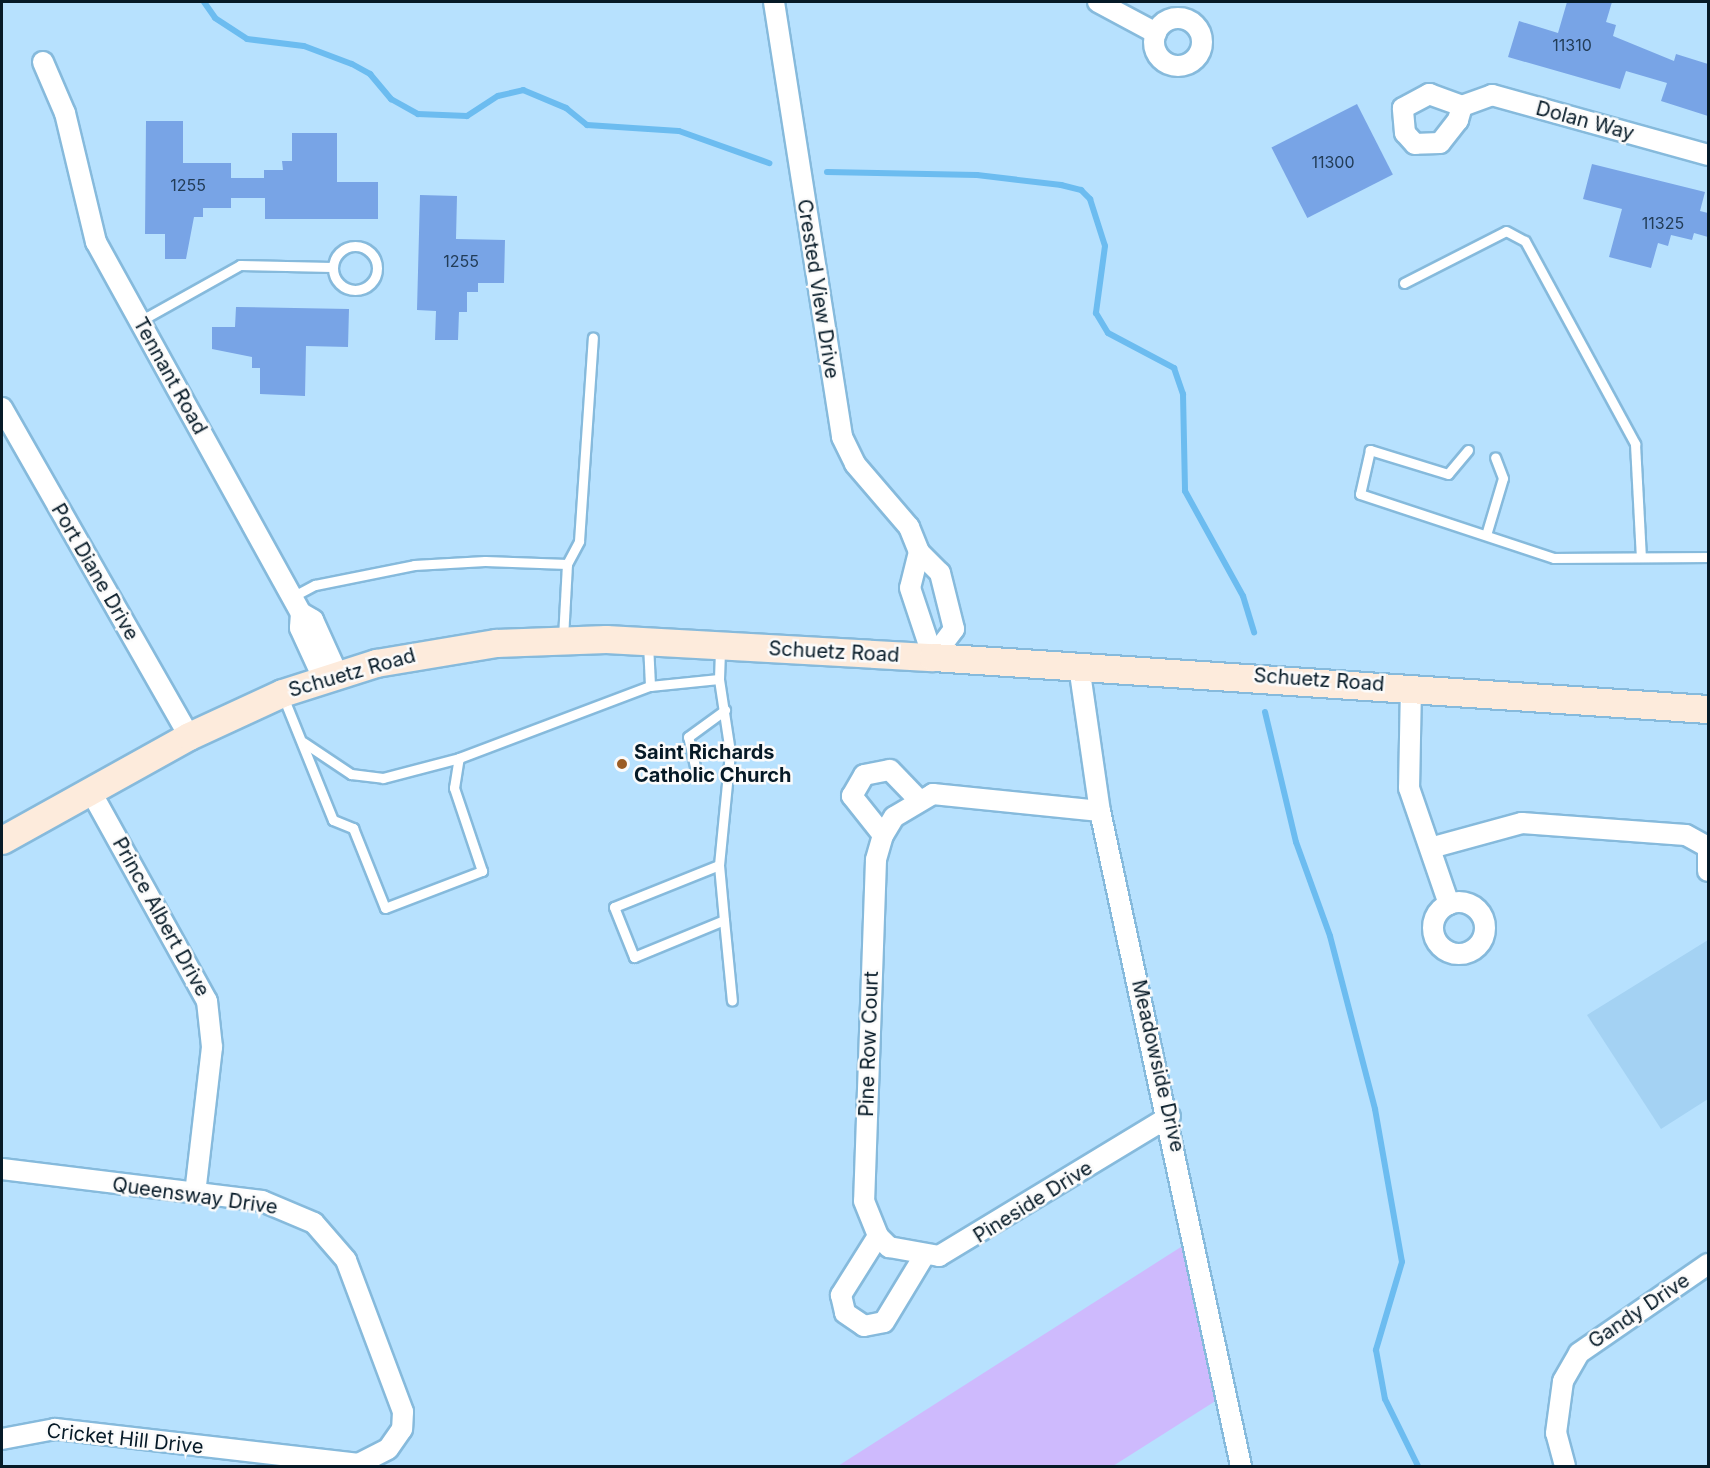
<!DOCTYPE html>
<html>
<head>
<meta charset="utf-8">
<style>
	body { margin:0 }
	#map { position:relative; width:1710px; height:1468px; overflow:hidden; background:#b7e1fe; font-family:Inter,sans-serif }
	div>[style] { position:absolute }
	.built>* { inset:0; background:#a4d2f3 }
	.green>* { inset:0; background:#cebafd }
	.stream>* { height:6px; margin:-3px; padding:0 3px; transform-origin:3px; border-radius:3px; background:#6cbcf0 }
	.building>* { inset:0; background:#78a4e6; transform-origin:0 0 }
	.roads { filter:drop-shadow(2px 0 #86badc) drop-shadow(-2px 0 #86badc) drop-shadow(0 2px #86badc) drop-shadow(0 -2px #86badc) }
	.lane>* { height:9px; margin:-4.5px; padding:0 4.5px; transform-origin:4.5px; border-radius:4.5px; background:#fff }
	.lane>.ring { margin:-4.5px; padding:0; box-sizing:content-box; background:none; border:9px solid #fff; border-radius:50% }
	.street>* { height:20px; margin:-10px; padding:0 10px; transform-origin:10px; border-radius:10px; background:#fff }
	.street>.ring { margin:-10px; padding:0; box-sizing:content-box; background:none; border:20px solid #fff; border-radius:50% }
	.secondary>* { height:27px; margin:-13.5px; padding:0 13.5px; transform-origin:13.5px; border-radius:13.5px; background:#fdebdc }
	.dots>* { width:16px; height:16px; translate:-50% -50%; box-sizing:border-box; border:3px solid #fbfbfb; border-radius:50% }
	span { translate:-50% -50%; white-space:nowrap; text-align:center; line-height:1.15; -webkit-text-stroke:5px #fbfbfb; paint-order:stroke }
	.number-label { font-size:16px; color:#223c57 }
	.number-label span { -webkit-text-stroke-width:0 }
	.street-label { font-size:20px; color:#061a27 }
	.poi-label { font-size:20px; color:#061a27; font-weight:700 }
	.left { translate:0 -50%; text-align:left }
	.frame { position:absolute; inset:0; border:3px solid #061a27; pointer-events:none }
</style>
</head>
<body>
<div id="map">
	<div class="built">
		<div style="clip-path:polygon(1708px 940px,1708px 1099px,1661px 1129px,1587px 1015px)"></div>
	</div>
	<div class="green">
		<div style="clip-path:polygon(1184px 1245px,1217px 1400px,1113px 1466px,838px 1466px)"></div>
	</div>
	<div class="stream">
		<div style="left:204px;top:2px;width:19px;rotate:55deg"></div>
		<div style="left:215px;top:18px;width:38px;rotate:33deg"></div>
		<div style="left:247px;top:39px;width:57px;rotate:7deg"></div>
		<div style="left:304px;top:46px;width:51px;rotate:20.6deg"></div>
		<div style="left:352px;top:64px;width:21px;rotate:29deg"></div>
		<div style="left:370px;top:74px;width:33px;rotate:50deg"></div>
		<div style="left:391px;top:99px;width:31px;rotate:29deg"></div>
		<div style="left:418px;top:114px;width:49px;rotate:2.3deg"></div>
		<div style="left:467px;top:116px;width:37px;rotate:-33deg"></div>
		<div style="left:498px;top:96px;width:26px;rotate:-13deg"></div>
		<div style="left:523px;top:90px;width:47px;rotate:22.7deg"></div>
		<div style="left:566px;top:108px;width:27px;rotate:39deg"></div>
		<div style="left:587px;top:125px;width:92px;rotate:3.7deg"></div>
		<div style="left:679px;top:131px;width:96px;rotate:19.6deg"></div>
		<div style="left:827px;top:172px;width:150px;rotate:1.1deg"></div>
		<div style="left:977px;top:175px;width:85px;rotate:6.8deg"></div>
		<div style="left:1061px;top:185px;width:21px;rotate:14deg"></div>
		<div style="left:1081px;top:190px;width:13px;rotate:45deg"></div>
		<div style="left:1090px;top:199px;width:49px;rotate:72.3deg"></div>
		<div style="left:1105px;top:246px;width:68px;rotate:97.7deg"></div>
		<div style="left:1096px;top:313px;width:23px;rotate:59deg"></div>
		<div style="left:1108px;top:333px;width:75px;rotate:27.9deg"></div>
		<div style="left:1174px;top:368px;width:28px;rotate:71deg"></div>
		<div style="left:1183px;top:394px;width:97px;rotate:88.8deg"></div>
		<div style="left:1185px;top:491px;width:120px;rotate:61.1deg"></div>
		<div style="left:1243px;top:596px;width:38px;rotate:73deg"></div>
		<div style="left:1265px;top:712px;width:134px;rotate:76.6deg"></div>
		<div style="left:1296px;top:842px;width:100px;rotate:70.1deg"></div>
		<div style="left:1330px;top:936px;width:179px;rotate:75.4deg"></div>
		<div style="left:1375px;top:1109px;width:155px;rotate:80deg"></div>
		<div style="left:1402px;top:1262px;width:92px;rotate:106.5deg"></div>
		<div style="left:1376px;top:1350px;width:50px;rotate:79.6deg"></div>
		<div style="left:1385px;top:1399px;width:75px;rotate:63.8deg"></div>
	</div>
	<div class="building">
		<div style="clip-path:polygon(1567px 2px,1612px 2px,1606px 22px,1616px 25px,1613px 36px,1674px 61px,1676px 54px,1708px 64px,1708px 116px,1661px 101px,1667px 83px,1626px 71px,1620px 89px,1508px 57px,1519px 21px,1558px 33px)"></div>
		<div style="left:1357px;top:104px;width:79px;height:96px;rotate:63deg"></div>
		<div style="clip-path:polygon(146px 121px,183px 121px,183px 163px,231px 163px,231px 178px,264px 178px,264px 170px,283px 170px,282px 161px,292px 161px,292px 133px,337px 133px,337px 182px,378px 182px,378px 219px,265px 219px,265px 198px,231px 198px,231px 208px,203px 208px,203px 217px,194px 217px,186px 259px,165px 259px,165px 234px,145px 234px)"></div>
		<div style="clip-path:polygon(1592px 164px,1705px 192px,1700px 211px,1708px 213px,1708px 237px,1694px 233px,1692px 240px,1671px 235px,1668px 246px,1658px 243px,1651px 268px,1609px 257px,1622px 209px,1583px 199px)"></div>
		<div style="clip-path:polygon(420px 195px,457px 196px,456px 239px,505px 240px,504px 283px,478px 283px,478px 292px,467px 292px,467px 312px,459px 312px,458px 340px,435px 340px,436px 311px,417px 310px)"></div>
		<div style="clip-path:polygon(236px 307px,349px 309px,348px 347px,306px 346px,305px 396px,260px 394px,260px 368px,252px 368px,252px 357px,212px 349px,212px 327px,235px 327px)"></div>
	</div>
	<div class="roads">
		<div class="lane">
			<div class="ring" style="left:333px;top:246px;width:35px;height:35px"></div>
			<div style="left:1404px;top:283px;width:114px;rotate:-27deg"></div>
			<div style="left:1506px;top:231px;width:21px;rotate:28deg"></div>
			<div style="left:1525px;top:241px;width:231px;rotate:61.5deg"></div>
			<div style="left:1635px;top:444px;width:113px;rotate:87deg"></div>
			<div style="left:140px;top:321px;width:115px;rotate:-29.2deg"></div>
			<div style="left:240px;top:265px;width:92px;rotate:1.2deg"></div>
			<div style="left:1468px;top:450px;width:31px;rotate:130deg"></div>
			<div style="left:1448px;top:474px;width:82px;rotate:-162.9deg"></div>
			<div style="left:1370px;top:450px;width:45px;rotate:102.8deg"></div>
			<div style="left:1360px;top:494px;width:204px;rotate:18.3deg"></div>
			<div style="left:1554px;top:558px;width:154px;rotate:-0.4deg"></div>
			<div style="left:1486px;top:535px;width:59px;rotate:-73.4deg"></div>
			<div style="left:1503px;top:478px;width:22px;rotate:-111deg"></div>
			<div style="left:567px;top:564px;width:26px;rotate:-62deg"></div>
			<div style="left:579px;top:541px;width:204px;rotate:-86.1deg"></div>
			<div style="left:292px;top:597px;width:26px;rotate:-28deg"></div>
			<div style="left:315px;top:585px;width:101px;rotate:-11.4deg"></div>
			<div style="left:414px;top:565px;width:71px;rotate:-3.2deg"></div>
			<div style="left:485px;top:561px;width:82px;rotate:2.1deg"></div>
			<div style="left:567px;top:564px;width:75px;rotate:93.1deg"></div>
			<div style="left:648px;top:643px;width:43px;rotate:87.3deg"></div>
			<div style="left:282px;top:694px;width:136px;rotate:68deg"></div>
			<div style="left:333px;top:820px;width:22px;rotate:22deg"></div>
			<div style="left:353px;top:828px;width:86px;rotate:68.2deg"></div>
			<div style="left:385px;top:908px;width:104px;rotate:-20.9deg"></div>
			<div style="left:482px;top:871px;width:88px;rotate:-108.6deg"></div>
			<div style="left:454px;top:788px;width:30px;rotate:-81deg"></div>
			<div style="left:459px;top:758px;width:204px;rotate:-20.7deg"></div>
			<div style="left:650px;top:686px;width:69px;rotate:-5.8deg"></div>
			<div style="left:303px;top:742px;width:58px;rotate:33.7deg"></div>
			<div style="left:351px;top:774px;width:32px;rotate:7deg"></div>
			<div style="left:383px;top:778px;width:79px;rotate:-14.7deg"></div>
			<div style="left:697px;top:775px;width:39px;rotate:-103deg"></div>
			<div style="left:688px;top:737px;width:46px;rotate:-36.1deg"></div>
			<div style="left:719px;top:865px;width:113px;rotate:158.2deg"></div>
			<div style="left:614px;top:907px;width:54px;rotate:68.2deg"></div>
			<div style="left:634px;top:957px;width:97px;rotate:-22.3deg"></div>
			<div style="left:724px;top:920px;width:55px;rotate:-95.2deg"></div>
			<div style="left:719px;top:865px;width:114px;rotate:-84.4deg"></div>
			<div style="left:730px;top:752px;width:74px;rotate:-98.6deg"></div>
			<div style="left:719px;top:679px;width:31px;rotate:-88deg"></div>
			<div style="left:724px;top:920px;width:81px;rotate:84.4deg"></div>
		</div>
		<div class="street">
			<div style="left:774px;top:2px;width:440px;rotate:81.1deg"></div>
			<div style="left:842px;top:437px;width:30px;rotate:64deg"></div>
			<div style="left:855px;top:464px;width:83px;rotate:49.4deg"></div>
			<div style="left:909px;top:527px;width:27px;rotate:68deg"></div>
			<div style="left:919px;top:552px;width:37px;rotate:104deg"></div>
			<div style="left:910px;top:588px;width:73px;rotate:71.6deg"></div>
			<div style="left:933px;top:657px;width:35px;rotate:-53deg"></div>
			<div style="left:954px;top:629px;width:58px;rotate:-104deg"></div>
			<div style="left:940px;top:573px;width:30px;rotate:-135deg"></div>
			<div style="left:1098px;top:2px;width:66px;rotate:28.1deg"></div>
			<div class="ring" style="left:1154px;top:18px;width:28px;height:28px"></div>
			<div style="left:43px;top:62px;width:56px;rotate:66.7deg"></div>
			<div style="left:65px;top:113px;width:133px;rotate:76.5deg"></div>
			<div style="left:96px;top:242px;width:424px;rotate:61.1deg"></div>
			<div style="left:301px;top:613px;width:15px;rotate:94deg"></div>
			<div style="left:300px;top:628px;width:55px;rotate:65.3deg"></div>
			<div style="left:1429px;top:94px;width:35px;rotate:20deg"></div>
			<div style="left:1462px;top:106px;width:15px;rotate:106deg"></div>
			<div style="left:1458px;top:120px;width:29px;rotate:128deg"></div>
			<div style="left:1440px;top:143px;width:25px;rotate:178deg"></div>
			<div style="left:1415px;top:144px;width:15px;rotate:-132deg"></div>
			<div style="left:1405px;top:133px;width:25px;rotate:-95deg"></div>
			<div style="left:1403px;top:108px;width:30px;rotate:-28deg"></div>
			<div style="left:1462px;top:106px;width:32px;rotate:-20deg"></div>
			<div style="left:1492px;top:95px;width:224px;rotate:15.5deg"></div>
			<div style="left:2px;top:408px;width:378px;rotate:60.3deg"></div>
			<div style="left:301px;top:613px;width:14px;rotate:30deg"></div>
			<div style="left:313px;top:620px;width:58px;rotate:65.6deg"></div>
			<div style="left:1079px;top:666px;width:147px;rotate:81.8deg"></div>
			<div style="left:1100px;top:811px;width:670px;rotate:77.85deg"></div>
			<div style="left:1411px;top:686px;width:102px;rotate:91.1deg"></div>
			<div style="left:1409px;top:788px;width:123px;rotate:71deg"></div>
			<div style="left:90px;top:790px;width:241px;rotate:61deg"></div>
			<div style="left:207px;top:1001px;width:46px;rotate:83.8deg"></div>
			<div style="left:212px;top:1047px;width:147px;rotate:96.6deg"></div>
			<div style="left:1100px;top:811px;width:168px;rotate:-174.2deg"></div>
			<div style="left:933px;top:794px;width:45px;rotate:149.5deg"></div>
			<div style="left:894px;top:817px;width:21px;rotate:121deg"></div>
			<div style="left:883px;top:835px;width:26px;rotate:106deg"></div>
			<div style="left:876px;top:860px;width:341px;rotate:92deg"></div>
			<div style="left:864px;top:1201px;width:38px;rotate:68deg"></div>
			<div style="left:878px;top:1236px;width:16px;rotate:45deg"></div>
			<div style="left:889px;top:1247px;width:51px;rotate:10.2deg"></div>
			<div style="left:939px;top:1256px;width:270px;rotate:-31.2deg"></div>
			<div style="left:883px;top:835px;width:50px;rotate:-128.5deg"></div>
			<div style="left:852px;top:796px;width:24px;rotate:-60deg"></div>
			<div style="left:864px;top:775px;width:26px;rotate:-11deg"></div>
			<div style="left:890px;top:770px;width:42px;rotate:46deg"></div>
			<div style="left:1434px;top:847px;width:91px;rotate:-15.3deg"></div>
			<div style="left:1522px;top:823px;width:164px;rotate:4.2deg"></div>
			<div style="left:1686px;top:835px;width:25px;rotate:29deg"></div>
			<div style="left:1708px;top:849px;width:22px;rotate:90deg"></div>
			<div class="ring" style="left:1433px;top:902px;width:32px;height:32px"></div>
			<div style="left:2px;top:1169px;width:262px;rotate:7deg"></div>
			<div style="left:262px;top:1201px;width:56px;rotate:22.9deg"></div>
			<div style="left:314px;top:1223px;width:49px;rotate:49.1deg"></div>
			<div style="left:346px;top:1260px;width:162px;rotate:69.4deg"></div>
			<div style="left:403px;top:1412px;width:17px;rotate:93deg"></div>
			<div style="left:402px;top:1429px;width:24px;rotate:125deg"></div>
			<div style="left:388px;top:1449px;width:33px;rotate:153deg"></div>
			<div style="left:359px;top:1464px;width:306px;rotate:-173.4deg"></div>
			<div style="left:55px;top:1429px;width:54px;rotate:169.3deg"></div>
			<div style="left:878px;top:1236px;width:70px;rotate:122.1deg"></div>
			<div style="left:841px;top:1295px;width:18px;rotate:77deg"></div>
			<div style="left:845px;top:1313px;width:23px;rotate:34deg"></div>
			<div style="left:864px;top:1326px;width:20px;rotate:-11deg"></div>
			<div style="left:884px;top:1322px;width:77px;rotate:-58.8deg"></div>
			<div style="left:1565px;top:1466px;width:34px;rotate:-105deg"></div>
			<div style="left:1556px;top:1433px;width:52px;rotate:-82.3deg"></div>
			<div style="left:1563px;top:1381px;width:32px;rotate:-60deg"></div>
			<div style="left:1579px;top:1353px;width:157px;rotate:-34.6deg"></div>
		</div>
		<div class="secondary">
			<div style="left:2px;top:840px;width:214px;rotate:-29.1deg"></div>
			<div style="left:189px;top:736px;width:102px;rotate:-24.8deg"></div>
			<div style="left:282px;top:693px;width:99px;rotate:-17.7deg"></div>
			<div style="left:376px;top:663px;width:122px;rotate:-9.5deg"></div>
			<div style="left:496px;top:643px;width:110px;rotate:-2.1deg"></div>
			<div style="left:606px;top:639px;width:327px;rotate:3.2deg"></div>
			<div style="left:933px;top:657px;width:777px;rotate:3.84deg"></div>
		</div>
	</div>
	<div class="dots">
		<div style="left:622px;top:764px;background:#9c5d25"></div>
	</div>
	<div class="number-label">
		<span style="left:1572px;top:45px">11310</span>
		<span style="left:1333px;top:162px">11300</span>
		<span style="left:188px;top:185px">1255</span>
		<span style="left:1663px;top:223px">11325</span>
		<span style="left:461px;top:261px">1255</span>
	</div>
	<div class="street-label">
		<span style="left:1585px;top:121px;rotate:15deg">Dolan Way</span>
		<span style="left:818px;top:289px;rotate:81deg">Crested View Drive</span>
		<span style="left:170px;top:376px;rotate:61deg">Tennant Road</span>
		<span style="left:95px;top:572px;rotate:60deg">Port Diane Drive</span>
		<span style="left:834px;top:652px;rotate:3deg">Schuetz Road</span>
		<span style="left:352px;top:673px;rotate:-16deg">Schuetz Road</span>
		<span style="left:1319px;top:680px;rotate:4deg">Schuetz Road</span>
		<span style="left:161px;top:917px;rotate:61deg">Prince Albert Drive</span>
		<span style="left:869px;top:1044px;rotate:-88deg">Pine Row Court</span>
		<span style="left:1158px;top:1066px;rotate:77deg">Meadowside Drive</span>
		<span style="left:195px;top:1196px;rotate:8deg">Queensway Drive</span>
		<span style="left:1033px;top:1202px;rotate:-32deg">Pineside Drive</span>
		<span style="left:1639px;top:1311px;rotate:-34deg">Gandy Drive</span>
		<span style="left:125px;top:1439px;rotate:6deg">Cricket Hill Drive</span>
	</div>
	<div class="poi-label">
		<span class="left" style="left:634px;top:764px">Saint Richards<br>Catholic Church</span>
	</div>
	<div class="frame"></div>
</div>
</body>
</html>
